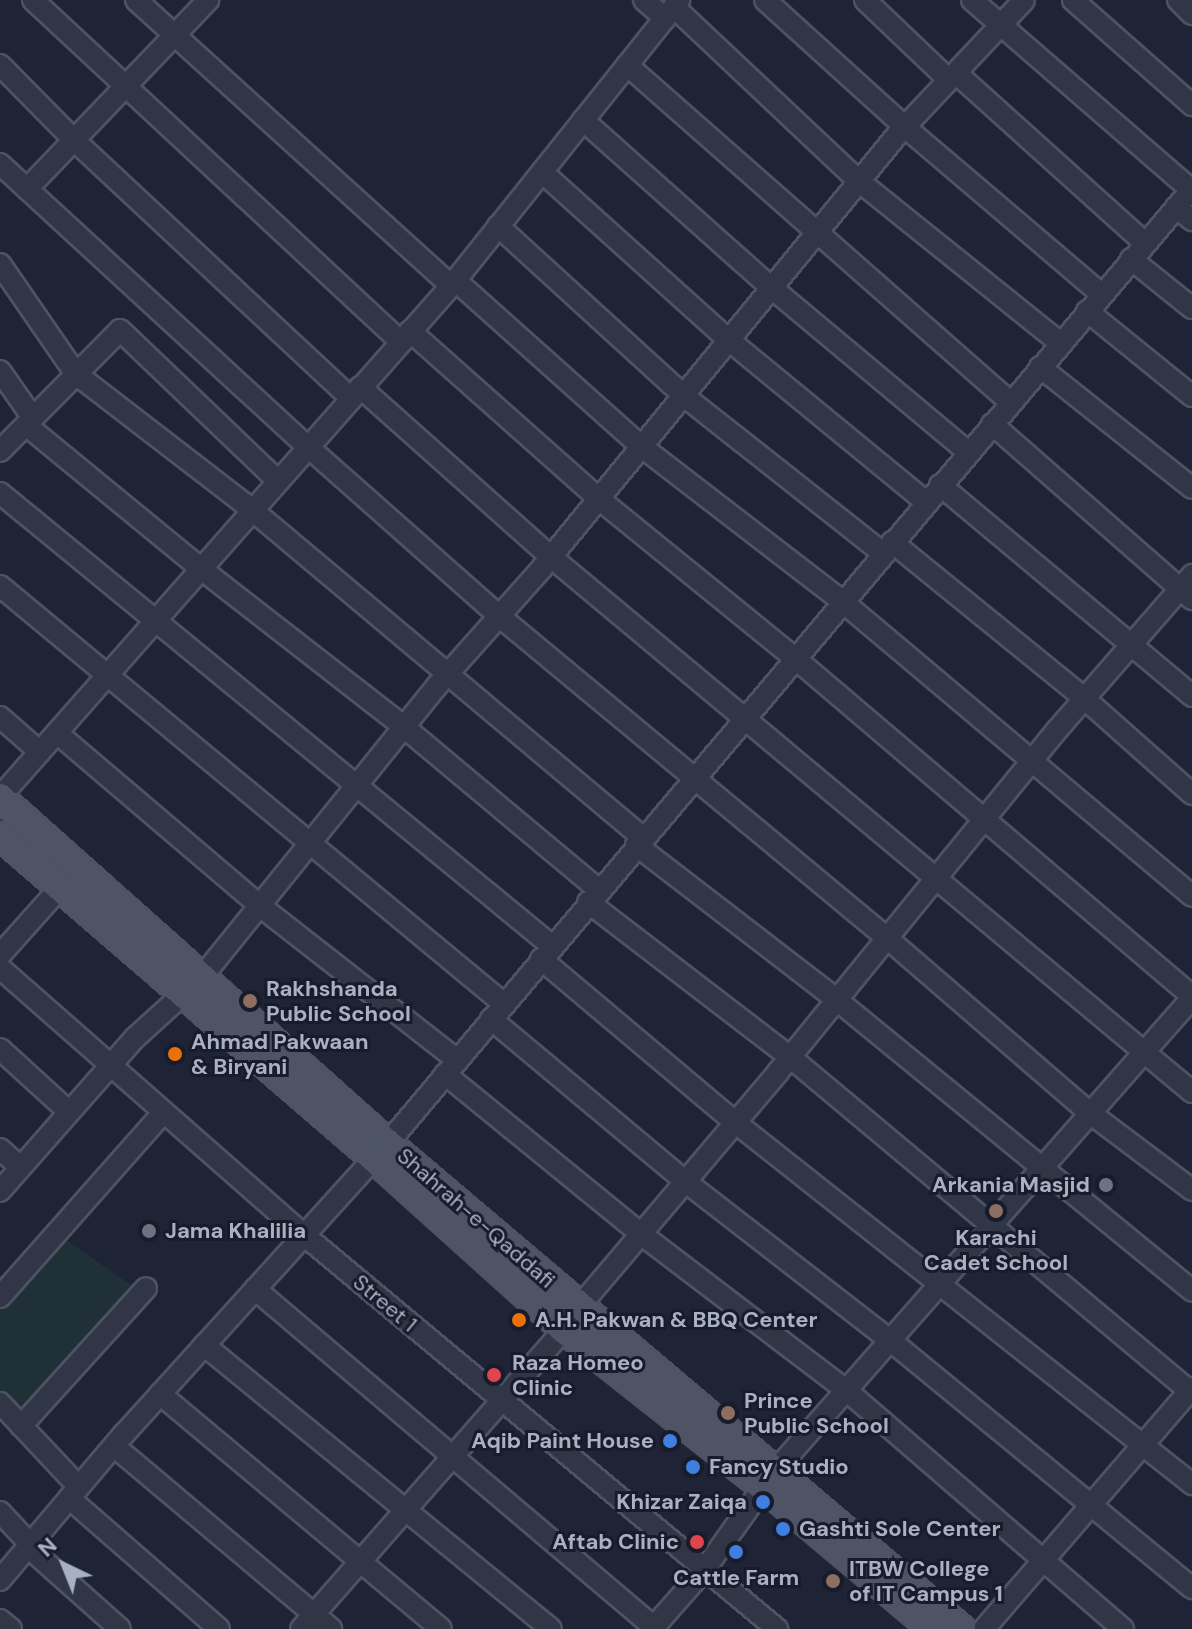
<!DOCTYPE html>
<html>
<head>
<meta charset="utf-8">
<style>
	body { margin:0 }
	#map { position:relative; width:1192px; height:1629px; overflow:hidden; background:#1e2435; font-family:"DM Sans",sans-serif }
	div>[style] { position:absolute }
	.green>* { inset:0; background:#1f3037 }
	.roads { filter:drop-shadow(2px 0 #4e5364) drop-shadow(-2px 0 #4e5364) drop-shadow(0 2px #4e5364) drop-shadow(0 -2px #4e5364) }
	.minor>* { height:20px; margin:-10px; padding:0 10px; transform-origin:10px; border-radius:10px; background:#313646 }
	.major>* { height:26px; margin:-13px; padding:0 13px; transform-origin:13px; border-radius:13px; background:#4e5466 }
	.dots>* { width:22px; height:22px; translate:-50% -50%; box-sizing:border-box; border:4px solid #171b2a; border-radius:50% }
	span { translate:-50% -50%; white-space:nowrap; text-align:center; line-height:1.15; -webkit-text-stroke:6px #171b2a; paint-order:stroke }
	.poi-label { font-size:22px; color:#aab0c4; font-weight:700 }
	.left { translate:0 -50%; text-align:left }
	.right { translate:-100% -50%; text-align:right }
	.street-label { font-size:22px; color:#aab0c4 }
	.north { position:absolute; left:24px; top:1525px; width:80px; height:80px; -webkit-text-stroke:6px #171b2a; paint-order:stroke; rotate:317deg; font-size:22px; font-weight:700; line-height:32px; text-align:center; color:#aab0c4 }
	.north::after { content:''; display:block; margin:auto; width:28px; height:36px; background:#aab0c4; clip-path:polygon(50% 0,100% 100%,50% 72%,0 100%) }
</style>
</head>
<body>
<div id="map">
	<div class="green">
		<div style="clip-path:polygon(59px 1235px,144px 1294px,28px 1417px,0 1397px,0 1305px)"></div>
	</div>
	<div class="roads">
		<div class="minor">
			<div style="left:33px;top:0;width:502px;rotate:42.9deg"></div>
			<div style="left:136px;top:0;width:425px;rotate:42.2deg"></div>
			<div style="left:644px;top:0;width:28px;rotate:41deg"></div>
			<div style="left:765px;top:0;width:189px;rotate:42.2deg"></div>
			<div style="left:905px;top:127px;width:257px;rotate:40.4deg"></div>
			<div style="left:865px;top:0;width:116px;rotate:43.6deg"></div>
			<div style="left:972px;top:0;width:290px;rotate:40.9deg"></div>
			<div style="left:1073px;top:0;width:159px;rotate:41.4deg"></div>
			<div style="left:1178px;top:0;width:20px;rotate:45deg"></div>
			<div style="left:674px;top:7px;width:255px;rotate:43.3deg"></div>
			<div style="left:860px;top:182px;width:257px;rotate:38.8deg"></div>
			<div style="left:0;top:65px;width:105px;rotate:45.4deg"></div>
			<div style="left:74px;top:140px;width:379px;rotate:43deg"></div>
			<div style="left:627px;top:65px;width:510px;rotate:41.34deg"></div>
			<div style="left:956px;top:73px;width:254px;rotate:42deg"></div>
			<div style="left:583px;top:120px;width:254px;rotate:41.7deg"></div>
			<div style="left:773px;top:289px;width:254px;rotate:39.9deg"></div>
			<div style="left:0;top:164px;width:417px;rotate:42.6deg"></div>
			<div style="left:307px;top:446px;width:256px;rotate:41.5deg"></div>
			<div style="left:499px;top:616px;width:504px;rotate:39.69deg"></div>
			<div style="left:887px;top:938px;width:268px;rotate:40.8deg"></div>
			<div style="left:1090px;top:1113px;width:128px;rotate:37deg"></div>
			<div style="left:542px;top:172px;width:253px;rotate:42deg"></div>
			<div style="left:730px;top:341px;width:254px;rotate:39.4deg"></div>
			<div style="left:27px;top:189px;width:262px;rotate:-46.2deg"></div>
			<div style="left:1176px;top:207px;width:21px;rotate:39deg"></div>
			<div style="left:498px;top:226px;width:252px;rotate:42.4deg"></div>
			<div style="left:684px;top:396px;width:253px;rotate:38.3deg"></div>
			<div style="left:1131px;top:259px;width:78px;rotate:38.8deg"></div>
			<div style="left:0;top:264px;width:134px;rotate:55.4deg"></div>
			<div style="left:76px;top:374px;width:221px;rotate:37.6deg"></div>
			<div style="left:251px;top:509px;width:510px;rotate:39.99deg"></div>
			<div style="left:455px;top:280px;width:251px;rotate:41.8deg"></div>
			<div style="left:642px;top:447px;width:254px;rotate:37.6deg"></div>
			<div style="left:843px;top:602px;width:456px;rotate:40.1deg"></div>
			<div style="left:1087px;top:311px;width:135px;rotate:39deg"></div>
			<div style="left:410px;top:331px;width:253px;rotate:41.6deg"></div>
			<div style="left:599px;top:499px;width:254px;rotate:39.1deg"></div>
			<div style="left:796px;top:659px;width:520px;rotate:40.4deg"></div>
			<div style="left:1040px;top:367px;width:194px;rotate:38.5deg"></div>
			<div style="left:0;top:371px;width:57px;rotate:54.9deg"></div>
			<div style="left:360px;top:387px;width:256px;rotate:41.7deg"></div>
			<div style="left:551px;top:557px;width:835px;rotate:39.85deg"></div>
			<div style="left:992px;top:424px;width:266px;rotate:41.2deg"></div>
			<div style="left:26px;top:425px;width:225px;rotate:39.4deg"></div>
			<div style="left:200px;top:568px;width:259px;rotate:37.9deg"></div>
			<div style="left:404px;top:727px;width:254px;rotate:39.9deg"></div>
			<div style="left:0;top:451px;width:170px;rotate:-45.2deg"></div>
			<div style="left:120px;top:330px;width:217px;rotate:43.7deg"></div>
			<div style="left:940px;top:485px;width:329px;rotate:39.9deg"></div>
			<div style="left:0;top:493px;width:714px;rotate:39.37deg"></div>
			<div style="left:892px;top:542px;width:249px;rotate:39.1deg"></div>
			<div style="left:1085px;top:699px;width:143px;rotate:41.6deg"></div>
			<div style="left:0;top:586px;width:655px;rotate:39.67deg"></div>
			<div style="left:0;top:717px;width:53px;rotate:41.2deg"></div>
			<div style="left:57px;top:733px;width:267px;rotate:40.4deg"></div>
			<div style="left:260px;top:906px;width:250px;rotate:38deg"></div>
			<div style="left:0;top:797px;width:682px;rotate:-48.57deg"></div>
			<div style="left:451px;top:286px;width:366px;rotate:-51.4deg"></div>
			<div style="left:636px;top:845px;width:254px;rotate:37.6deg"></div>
			<div style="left:837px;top:1000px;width:459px;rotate:39.3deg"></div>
			<div style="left:588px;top:902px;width:255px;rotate:37.5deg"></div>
			<div style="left:790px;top:1057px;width:524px;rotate:39.89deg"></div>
			<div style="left:0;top:955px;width:90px;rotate:-48.2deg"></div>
			<div style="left:541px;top:959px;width:255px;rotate:40.1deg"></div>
			<div style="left:736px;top:1123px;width:582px;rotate:38.37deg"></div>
			<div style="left:0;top:968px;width:405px;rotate:41.3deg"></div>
			<div style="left:304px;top:1235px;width:616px;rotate:39.79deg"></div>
			<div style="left:491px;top:1019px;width:254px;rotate:39.9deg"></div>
			<div style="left:686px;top:1182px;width:258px;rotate:37.8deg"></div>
			<div style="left:890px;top:1340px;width:391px;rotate:39.4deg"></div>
			<div style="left:0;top:1049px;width:93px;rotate:42.4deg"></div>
			<div style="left:445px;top:1074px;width:253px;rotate:39.2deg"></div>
			<div style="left:641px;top:1234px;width:258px;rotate:37.3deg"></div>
			<div style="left:846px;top:1390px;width:366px;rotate:40.8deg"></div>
			<div style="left:0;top:1149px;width:27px;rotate:42deg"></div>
			<div style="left:0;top:1191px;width:205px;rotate:-48.6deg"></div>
			<div style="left:136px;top:1037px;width:89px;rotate:-42.3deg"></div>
			<div style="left:202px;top:977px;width:374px;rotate:-51.1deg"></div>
			<div style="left:437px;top:686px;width:158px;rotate:-48.3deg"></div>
			<div style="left:542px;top:568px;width:560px;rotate:-50.65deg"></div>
			<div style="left:897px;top:135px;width:185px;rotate:-46.7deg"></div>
			<div style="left:255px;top:1289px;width:526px;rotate:40.29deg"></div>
			<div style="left:0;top:1297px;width:246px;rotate:-48.5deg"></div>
			<div style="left:204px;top:1345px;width:448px;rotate:39.3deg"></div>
			<div style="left:160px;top:1394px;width:366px;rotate:39.9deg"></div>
			<div style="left:0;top:1403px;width:115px;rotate:46.8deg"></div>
			<div style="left:21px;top:1426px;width:186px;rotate:-47.8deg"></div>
			<div style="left:114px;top:1446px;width:284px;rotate:40.1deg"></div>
			<div style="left:69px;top:1498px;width:199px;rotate:41.1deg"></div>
			<div style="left:0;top:1512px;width:44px;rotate:46.8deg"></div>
			<div style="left:28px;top:1547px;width:123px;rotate:41.7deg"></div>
			<div style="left:0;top:1580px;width:192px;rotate:-49.7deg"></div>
			<div style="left:124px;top:1434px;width:393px;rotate:-47.8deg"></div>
			<div style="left:388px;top:1143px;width:1248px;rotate:-49.88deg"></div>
			<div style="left:0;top:1620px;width:14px;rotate:39deg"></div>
			<div style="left:301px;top:1629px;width:398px;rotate:-48.7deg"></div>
			<div style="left:564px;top:1330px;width:27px;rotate:-57deg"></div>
			<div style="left:579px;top:1307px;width:308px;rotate:-49.7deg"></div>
			<div style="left:778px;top:1072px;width:441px;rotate:-50.8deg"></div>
			<div style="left:1057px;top:730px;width:206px;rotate:-48.9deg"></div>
			<div style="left:652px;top:1629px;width:80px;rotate:-48.5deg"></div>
			<div style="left:705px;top:1569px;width:120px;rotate:-54.5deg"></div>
			<div style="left:775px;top:1471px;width:631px;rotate:-48.6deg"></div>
			<div style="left:984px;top:1629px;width:318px;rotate:-49.2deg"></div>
		</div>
		<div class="major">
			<div style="left:0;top:797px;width:520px;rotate:41.73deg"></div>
			<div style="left:388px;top:1143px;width:752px;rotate:40.25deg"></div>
			<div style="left:0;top:836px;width:493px;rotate:40.8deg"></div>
			<div style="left:373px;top:1158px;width:257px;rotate:42deg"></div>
			<div style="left:564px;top:1330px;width:253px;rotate:38.3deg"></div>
			<div style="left:763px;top:1487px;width:221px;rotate:40deg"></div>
		</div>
	</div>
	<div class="dots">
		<div style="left:250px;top:1001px;background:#8d6e63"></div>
		<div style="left:175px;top:1054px;background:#e8710a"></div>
		<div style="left:1106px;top:1185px;background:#6b7280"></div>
		<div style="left:996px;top:1211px;background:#8d6e63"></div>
		<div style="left:149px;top:1231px;background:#6b7280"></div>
		<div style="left:519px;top:1320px;background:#e8710a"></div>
		<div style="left:494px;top:1375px;background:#e0444e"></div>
		<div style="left:728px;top:1413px;background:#8d6e63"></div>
		<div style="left:670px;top:1441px;background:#3f7fe0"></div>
		<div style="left:693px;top:1467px;background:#3f7fe0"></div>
		<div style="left:763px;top:1502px;background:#3f7fe0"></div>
		<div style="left:783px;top:1529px;background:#3f7fe0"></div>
		<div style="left:697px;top:1542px;background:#e0444e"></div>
		<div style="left:736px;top:1552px;background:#3f7fe0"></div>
		<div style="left:833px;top:1581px;background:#8d6e63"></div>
	</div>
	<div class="poi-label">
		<span class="left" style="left:266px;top:1001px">Rakhshanda<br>Public School</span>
		<span class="left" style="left:191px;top:1054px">Ahmad Pakwaan<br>&amp; Biryani</span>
		<span class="right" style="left:1090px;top:1185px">Arkania Masjid</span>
		<span class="left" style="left:165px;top:1231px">Jama Khalilia</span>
		<span style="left:996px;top:1250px">Karachi<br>Cadet School</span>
		<span class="left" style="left:535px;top:1320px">A.H. Pakwan &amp; BBQ Center</span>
		<span class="left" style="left:512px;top:1375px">Raza Homeo<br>Clinic</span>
		<span class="left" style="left:744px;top:1413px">Prince<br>Public School</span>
		<span class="right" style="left:654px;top:1441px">Aqib Paint House</span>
		<span class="left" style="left:709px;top:1467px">Fancy Studio</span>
		<span class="right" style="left:747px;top:1502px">Khizar Zaiqa</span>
		<span class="left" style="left:799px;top:1529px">Gashti Sole Center</span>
		<span class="right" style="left:679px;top:1542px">Aftab Clinic</span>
		<span class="left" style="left:849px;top:1581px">ITBW College<br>of IT Campus 1</span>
		<span style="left:736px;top:1578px">Cattle Farm</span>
	</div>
	<div class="street-label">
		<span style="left:476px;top:1218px;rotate:41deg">Shahrah-e-Qaddafi</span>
		<span style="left:385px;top:1303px;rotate:40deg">Street 1</span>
	</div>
	<div class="north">N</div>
</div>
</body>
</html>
